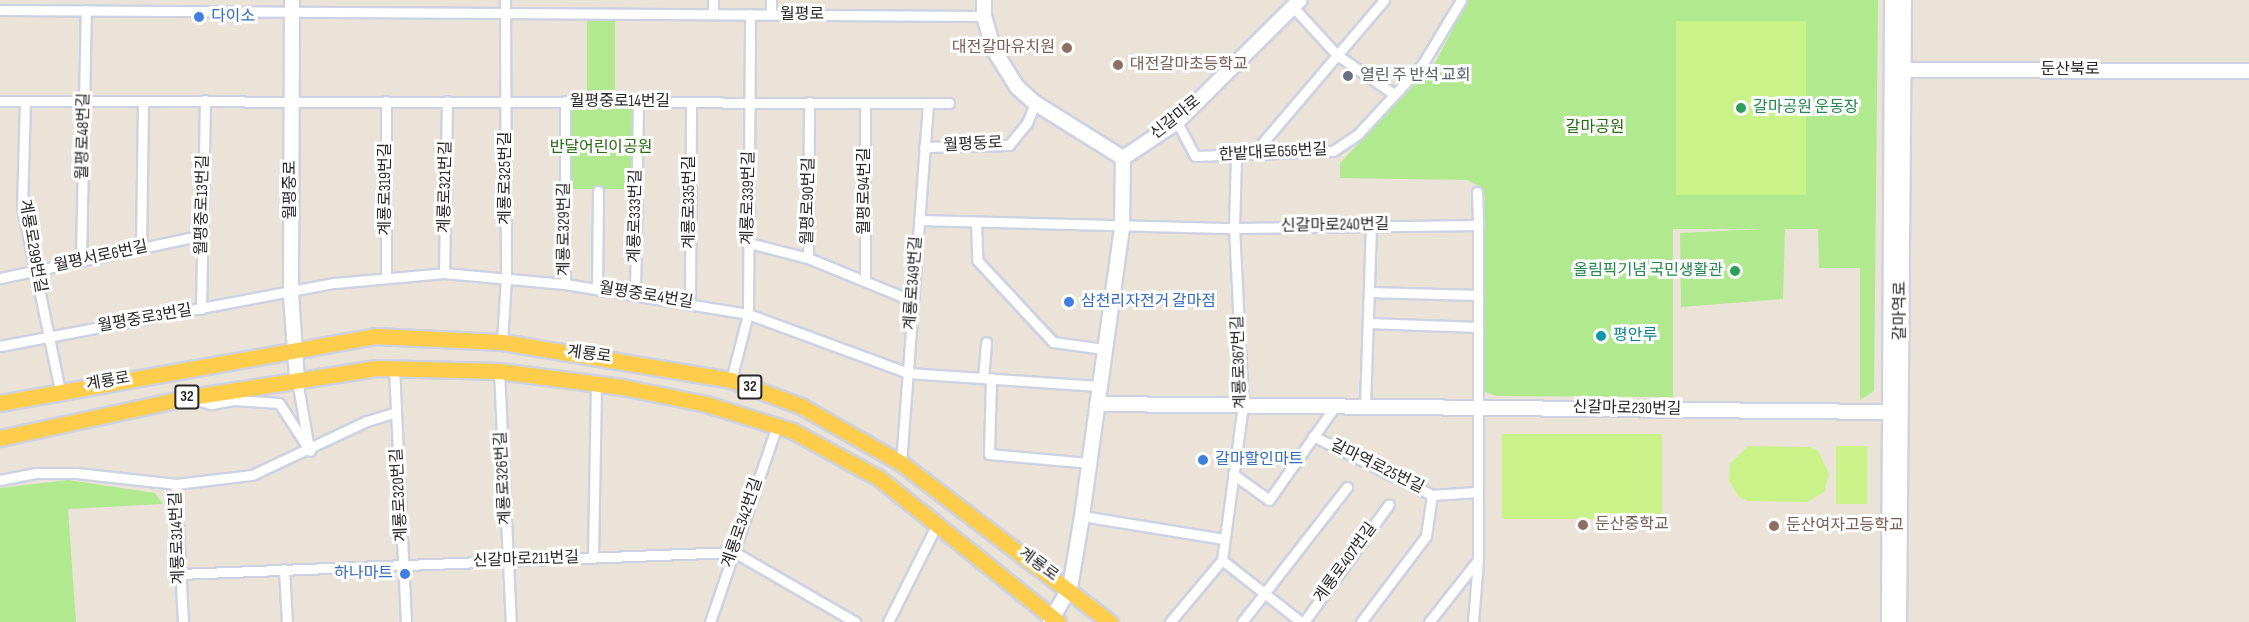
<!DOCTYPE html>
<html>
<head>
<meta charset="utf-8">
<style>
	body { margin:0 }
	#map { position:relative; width:2249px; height:622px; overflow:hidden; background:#ece3d8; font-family:"Sofia Sans Condensed","Noto Sans KR",sans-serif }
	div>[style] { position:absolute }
	.green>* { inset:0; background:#b1e98e; transform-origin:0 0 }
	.pitch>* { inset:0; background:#c9f289; transform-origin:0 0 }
	.roads { filter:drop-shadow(2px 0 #cdd2e3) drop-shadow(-2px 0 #cdd2e3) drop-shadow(0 2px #cdd2e3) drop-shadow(0 -2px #cdd2e3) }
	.street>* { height:9px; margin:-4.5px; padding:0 4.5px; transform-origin:4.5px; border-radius:4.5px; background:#fff }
	.secondary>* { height:14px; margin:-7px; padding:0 7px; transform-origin:7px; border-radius:7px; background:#fff }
	.primary>* { height:15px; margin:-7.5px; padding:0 7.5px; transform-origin:7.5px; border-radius:7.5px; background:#fecd4b }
	.dots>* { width:16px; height:16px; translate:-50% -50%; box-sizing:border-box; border:3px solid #fff; border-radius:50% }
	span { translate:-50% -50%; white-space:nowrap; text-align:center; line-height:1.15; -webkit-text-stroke:6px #fff; paint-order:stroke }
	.shield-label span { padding:2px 4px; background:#fff; border:2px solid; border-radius:4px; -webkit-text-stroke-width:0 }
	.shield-label { font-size:15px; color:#282828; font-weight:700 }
	.street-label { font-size:16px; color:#282828 }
	.shop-label { font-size:16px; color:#366cbe }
	.left { translate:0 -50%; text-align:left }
	.right { translate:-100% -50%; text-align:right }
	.education-label { font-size:16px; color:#785e54 }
	.worship-label { font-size:16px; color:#5b616d }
	.leisure-label { font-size:16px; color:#27864d }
	.park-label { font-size:16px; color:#286b12 }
	.culture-label { font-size:16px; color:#0d838f }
</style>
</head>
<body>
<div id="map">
	<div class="green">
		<div style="clip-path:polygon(1468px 0,1878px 0,1874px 391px,1860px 400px,1860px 268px,1819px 268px,1818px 229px,1785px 229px,1783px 299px,1681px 307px,1680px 233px,1763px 229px,1673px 229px,1673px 397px,1497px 396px,1485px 392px,1485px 196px,1481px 187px,1467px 180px,1340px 178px,1340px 163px,1435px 63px)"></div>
		<div style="left:587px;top:21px;width:28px;height:73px"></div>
		<div style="left:569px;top:106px;width:66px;height:83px"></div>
		<div style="clip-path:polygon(68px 480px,155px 493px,163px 504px,68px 509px,76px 622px,0 622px,0 488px)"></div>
	</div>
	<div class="pitch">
		<div style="left:1676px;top:21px;width:130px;height:174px"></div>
		<div style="left:1662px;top:434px;width:85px;height:160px;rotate:90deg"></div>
		<div style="clip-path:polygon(1748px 446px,1810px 447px,1818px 451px,1829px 474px,1824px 492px,1808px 502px,1747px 501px,1738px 496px,1729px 480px,1730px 464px)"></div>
		<div style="left:1836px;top:446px;width:31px;height:58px"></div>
	</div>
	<div class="roads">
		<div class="street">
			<div style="left:713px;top:0;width:14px;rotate:90deg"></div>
			<div style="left:771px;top:0;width:14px;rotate:90deg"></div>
			<div style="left:1294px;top:8px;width:64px;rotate:47.5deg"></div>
			<div style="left:1337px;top:55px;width:69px;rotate:34.4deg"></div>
			<div style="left:0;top:10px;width:984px;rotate:0.35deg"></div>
			<div style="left:0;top:101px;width:949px;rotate:0.12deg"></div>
			<div style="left:25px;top:101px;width:106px;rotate:91.6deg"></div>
			<div style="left:22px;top:207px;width:187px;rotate:78.3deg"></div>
			<div style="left:386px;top:101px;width:177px;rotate:90deg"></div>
			<div style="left:865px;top:103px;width:177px;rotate:90deg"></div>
			<div style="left:1177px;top:122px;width:38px;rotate:62deg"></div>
			<div style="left:1195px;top:156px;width:138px;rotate:-2.1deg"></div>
			<div style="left:1333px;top:151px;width:30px;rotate:-34deg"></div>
			<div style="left:1358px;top:134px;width:94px;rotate:-47.2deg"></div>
			<div style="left:1422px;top:65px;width:76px;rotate:-59deg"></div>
			<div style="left:924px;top:147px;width:85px;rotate:-1.3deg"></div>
			<div style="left:1009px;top:145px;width:28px;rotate:-51deg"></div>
			<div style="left:1027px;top:123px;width:22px;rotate:-68deg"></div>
			<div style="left:1253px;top:154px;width:202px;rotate:-49.6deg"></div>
			<div style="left:1477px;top:192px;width:33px;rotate:88deg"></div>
			<div style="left:919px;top:220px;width:315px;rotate:1.5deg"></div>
			<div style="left:1234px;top:228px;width:244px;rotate:-0.7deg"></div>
			<div style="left:1478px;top:225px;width:335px;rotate:90deg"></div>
			<div style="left:1478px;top:560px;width:62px;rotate:94.6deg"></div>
			<div style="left:976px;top:222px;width:38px;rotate:88deg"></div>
			<div style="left:977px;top:260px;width:112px;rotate:47.2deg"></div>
			<div style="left:1053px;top:342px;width:51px;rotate:7.8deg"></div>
			<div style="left:749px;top:243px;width:61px;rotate:14.3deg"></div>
			<div style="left:808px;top:258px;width:113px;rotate:22.3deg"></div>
			<div style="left:141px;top:248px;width:147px;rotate:-89.2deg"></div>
			<div style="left:808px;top:258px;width:156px;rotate:-89.6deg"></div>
			<div style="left:81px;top:261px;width:251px;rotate:-88.9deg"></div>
			<div style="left:444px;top:273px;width:172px;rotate:-89deg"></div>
			<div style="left:0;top:278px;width:207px;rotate:-12deg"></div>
			<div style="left:565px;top:284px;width:183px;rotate:-90deg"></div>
			<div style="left:597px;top:289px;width:98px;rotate:-89.4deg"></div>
			<div style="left:1369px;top:292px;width:109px;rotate:1.6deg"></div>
			<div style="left:635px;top:294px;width:192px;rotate:-89.1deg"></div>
			<div style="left:690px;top:303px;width:201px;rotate:-89.7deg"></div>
			<div style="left:201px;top:309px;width:209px;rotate:-88.9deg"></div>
			<div style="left:1368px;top:323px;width:110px;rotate:2.1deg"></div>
			<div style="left:502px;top:342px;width:63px;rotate:-86.4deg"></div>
			<div style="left:506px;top:279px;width:279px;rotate:-90.2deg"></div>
			<div style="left:0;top:346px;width:341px;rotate:-10.7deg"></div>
			<div style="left:335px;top:283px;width:109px;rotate:-5.2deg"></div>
			<div style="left:444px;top:273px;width:121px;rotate:5.2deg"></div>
			<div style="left:565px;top:284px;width:185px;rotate:9.3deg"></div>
			<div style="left:748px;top:314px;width:171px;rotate:20.2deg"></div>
			<div style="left:908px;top:373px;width:191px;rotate:3.9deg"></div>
			<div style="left:394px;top:368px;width:254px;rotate:87.3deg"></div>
			<div style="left:499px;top:371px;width:251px;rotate:87.3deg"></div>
			<div style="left:983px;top:378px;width:36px;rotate:-85deg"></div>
			<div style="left:991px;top:378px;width:76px;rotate:91.5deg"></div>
			<div style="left:989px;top:454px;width:100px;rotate:5.1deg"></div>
			<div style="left:297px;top:380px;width:70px;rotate:80.1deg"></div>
			<div style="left:731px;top:380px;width:68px;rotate:-75.6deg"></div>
			<div style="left:748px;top:314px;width:300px;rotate:-89.6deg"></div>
			<div style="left:193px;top:399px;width:19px;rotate:16deg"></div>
			<div style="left:211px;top:404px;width:23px;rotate:-10deg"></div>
			<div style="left:234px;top:400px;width:45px;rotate:3.8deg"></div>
			<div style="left:279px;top:403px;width:57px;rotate:57.1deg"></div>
			<div style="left:1365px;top:406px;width:181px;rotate:-88.1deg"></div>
			<div style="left:1313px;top:436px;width:133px;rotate:26.4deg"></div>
			<div style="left:1432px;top:495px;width:45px;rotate:-3.8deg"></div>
			<div style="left:901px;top:463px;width:361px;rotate:-85.7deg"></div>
			<div style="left:1233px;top:474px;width:44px;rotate:35.8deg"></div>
			<div style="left:1269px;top:500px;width:115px;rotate:-54.9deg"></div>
			<div style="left:0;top:480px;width:37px;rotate:-11deg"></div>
			<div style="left:36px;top:473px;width:40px"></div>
			<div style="left:76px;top:473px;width:101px;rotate:6.3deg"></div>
			<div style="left:176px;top:484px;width:77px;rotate:-6.8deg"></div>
			<div style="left:252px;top:475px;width:127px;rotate:-25.2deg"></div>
			<div style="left:367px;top:421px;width:30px;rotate:-17deg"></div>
			<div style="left:176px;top:484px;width:138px;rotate:87.1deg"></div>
			<div style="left:1082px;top:516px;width:144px;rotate:9.2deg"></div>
			<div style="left:593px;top:557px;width:173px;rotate:-89deg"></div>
			<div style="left:1222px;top:560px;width:100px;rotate:38.1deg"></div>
			<div style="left:284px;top:569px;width:53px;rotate:86.8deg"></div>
			<div style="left:179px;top:574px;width:555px;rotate:-2.27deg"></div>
			<div style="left:734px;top:552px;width:140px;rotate:30deg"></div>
			<div style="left:710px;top:622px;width:208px;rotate:-71.2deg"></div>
			<div style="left:888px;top:622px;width:110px;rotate:-63.4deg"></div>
			<div style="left:1170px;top:622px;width:81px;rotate:-50deg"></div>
			<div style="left:1222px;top:560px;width:156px;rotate:-82.3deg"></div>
			<div style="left:1243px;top:405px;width:177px;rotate:-92.9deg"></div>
			<div style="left:1234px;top:228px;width:73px;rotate:-88.4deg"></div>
			<div style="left:1242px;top:622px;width:171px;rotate:-52.1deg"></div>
			<div style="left:1304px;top:622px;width:145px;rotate:-54.2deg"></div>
			<div style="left:1361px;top:622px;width:108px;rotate:-52.9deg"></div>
			<div style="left:1426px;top:536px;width:41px;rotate:-81.7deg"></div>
			<div style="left:1429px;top:622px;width:79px;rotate:-51.7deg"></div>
		</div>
		<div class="secondary">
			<div style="left:292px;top:0;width:294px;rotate:90.2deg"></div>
			<div style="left:291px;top:294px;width:86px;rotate:86deg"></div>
			<div style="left:984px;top:0;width:16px;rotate:90deg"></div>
			<div style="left:984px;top:16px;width:35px;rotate:74deg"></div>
			<div style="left:994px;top:50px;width:44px;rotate:58.1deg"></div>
			<div style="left:1017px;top:87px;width:24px;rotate:42deg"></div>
			<div style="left:1035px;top:103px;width:104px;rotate:32deg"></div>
			<div style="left:1896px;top:70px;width:353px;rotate:0.2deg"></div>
			<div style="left:1123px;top:158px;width:65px;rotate:-33.7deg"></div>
			<div style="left:1177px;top:122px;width:173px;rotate:-44.8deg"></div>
			<div style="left:1097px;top:404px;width:793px;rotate:0.58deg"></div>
			<div style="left:1050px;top:622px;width:39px;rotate:-60deg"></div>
			<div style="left:1070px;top:588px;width:73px;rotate:-80.5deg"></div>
			<div style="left:1082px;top:516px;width:292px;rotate:-82.1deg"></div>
			<div style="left:1122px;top:227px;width:69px;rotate:-89.2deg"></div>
			<div style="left:1889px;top:622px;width:622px;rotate:-89.72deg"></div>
			<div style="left:1899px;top:622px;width:622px;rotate:-89.54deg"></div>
		</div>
		<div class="primary">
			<div style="left:0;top:403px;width:381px;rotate:-10.1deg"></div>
			<div style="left:375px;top:336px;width:127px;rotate:2.7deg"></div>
			<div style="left:502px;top:342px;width:232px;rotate:9.4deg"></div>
			<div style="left:731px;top:380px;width:75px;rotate:20.4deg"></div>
			<div style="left:801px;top:406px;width:115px;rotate:29.7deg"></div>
			<div style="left:901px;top:463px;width:263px;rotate:37.3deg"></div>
			<div style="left:0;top:438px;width:189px;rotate:-12.2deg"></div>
			<div style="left:185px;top:398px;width:194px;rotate:-8.9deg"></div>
			<div style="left:377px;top:368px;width:122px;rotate:1.4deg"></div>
			<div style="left:499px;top:371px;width:124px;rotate:7.4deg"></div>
			<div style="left:622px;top:387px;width:86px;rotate:11.4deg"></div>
			<div style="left:706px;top:404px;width:91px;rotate:17.2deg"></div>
			<div style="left:793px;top:431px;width:98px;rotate:28.7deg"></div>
			<div style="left:879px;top:478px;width:230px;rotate:38.8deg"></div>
		</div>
	</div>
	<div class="dots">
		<div style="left:199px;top:17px;background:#3f7fe0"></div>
		<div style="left:1067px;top:48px;background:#8d6e63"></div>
		<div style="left:1118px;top:65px;background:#8d6e63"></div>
		<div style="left:1348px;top:76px;background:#6b7280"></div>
		<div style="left:1741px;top:108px;background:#2e9e5b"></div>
		<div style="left:1735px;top:271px;background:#2e9e5b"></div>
		<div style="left:1069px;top:302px;background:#3f7fe0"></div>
		<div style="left:1601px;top:336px;background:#0f9aa8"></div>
		<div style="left:1203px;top:460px;background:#3f7fe0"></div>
		<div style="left:1583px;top:525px;background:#8d6e63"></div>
		<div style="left:1774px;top:526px;background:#8d6e63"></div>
		<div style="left:405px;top:574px;background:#3f7fe0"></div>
	</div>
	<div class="shield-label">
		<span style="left:750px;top:387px">32</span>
		<span style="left:187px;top:397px">32</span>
	</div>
	<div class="street-label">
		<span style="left:802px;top:15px">월평로</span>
		<span style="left:2070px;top:70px">둔산북로</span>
		<span style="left:620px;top:102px">월평중로14번길</span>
		<span style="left:1176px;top:118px;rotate:-39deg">신갈마로</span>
		<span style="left:84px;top:136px;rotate:-89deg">월평로48번길</span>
		<span style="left:973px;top:145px;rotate:-3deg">월평동로</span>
		<span style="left:1273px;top:153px;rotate:-3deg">한밭대로656번길</span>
		<span style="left:506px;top:178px;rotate:-90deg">계룡로325번길</span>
		<span style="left:446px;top:187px;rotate:-89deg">계룡로321번길</span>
		<span style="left:386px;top:189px;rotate:-90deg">계룡로319번길</span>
		<span style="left:291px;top:190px;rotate:-90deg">월평중로</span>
		<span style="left:865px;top:191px;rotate:-90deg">월평로94번길</span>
		<span style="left:749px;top:198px;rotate:-89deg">계룡로339번길</span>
		<span style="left:809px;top:201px;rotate:-89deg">월평로90번길</span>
		<span style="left:690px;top:202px;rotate:-90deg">계룡로335번길</span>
		<span style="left:203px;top:205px;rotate:-89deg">월평중로13번길</span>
		<span style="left:636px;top:216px;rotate:-89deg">계룡로333번길</span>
		<span style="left:1335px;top:226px;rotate:-1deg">신갈마로240번길</span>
		<span style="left:565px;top:229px;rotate:-90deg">계룡로329번길</span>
		<span style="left:32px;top:246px;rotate:80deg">계룡로299번길</span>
		<span style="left:101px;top:257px;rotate:-12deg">월평서로6번길</span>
		<span style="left:914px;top:283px;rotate:-86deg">계룡로349번길</span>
		<span style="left:646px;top:296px;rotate:9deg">월평중로4번길</span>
		<span style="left:1901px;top:311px;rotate:-90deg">갈마역로</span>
		<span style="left:145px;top:319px;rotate:-10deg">월평중로3번길</span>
		<span style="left:589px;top:355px;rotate:8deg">계룡로</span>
		<span style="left:1240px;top:362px;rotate:-92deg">계룡로367번길</span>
		<span style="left:108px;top:382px;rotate:-10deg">계룡로</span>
		<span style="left:1627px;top:409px;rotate:1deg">신갈마로230번길</span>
		<span style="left:1377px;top:467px;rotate:26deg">갈마역로25번길</span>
		<span style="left:504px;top:478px;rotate:-93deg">계룡로326번길</span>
		<span style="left:400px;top:495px;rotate:-93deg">계룡로320번길</span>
		<span style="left:743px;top:523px;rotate:-71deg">계룡로342번길</span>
		<span style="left:178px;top:538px;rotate:-92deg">계룡로314번길</span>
		<span style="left:526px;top:560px;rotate:-2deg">신갈마로211번길</span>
		<span style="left:1346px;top:563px;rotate:-54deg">계룡로407번길</span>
		<span style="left:1038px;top:565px;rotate:36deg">계룡로</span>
	</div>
	<div class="shop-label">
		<span class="left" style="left:211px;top:17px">다이소</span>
		<span class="left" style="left:1081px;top:302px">삼천리자전거 갈마점</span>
		<span class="left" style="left:1215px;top:460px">갈마할인마트</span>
		<span class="right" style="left:393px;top:574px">하나마트</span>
	</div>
	<div class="education-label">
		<span class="right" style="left:1055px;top:48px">대전갈마유치원</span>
		<span class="left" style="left:1130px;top:65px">대전갈마초등학교</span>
		<span class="left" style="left:1595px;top:525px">둔산중학교</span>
		<span class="left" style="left:1786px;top:526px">둔산여자고등학교</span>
	</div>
	<div class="worship-label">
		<span class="left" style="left:1360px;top:76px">열린 주 반석 교회</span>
	</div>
	<div class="leisure-label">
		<span class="left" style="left:1753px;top:108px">갈마공원 운동장</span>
		<span class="right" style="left:1723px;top:271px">올림픽기념 국민생활관</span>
	</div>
	<div class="park-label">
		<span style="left:1595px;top:128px">갈마공원</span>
		<span style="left:601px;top:148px">반달어린이공원</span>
	</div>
	<div class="culture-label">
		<span class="left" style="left:1613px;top:336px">평안루</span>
	</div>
</div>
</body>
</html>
